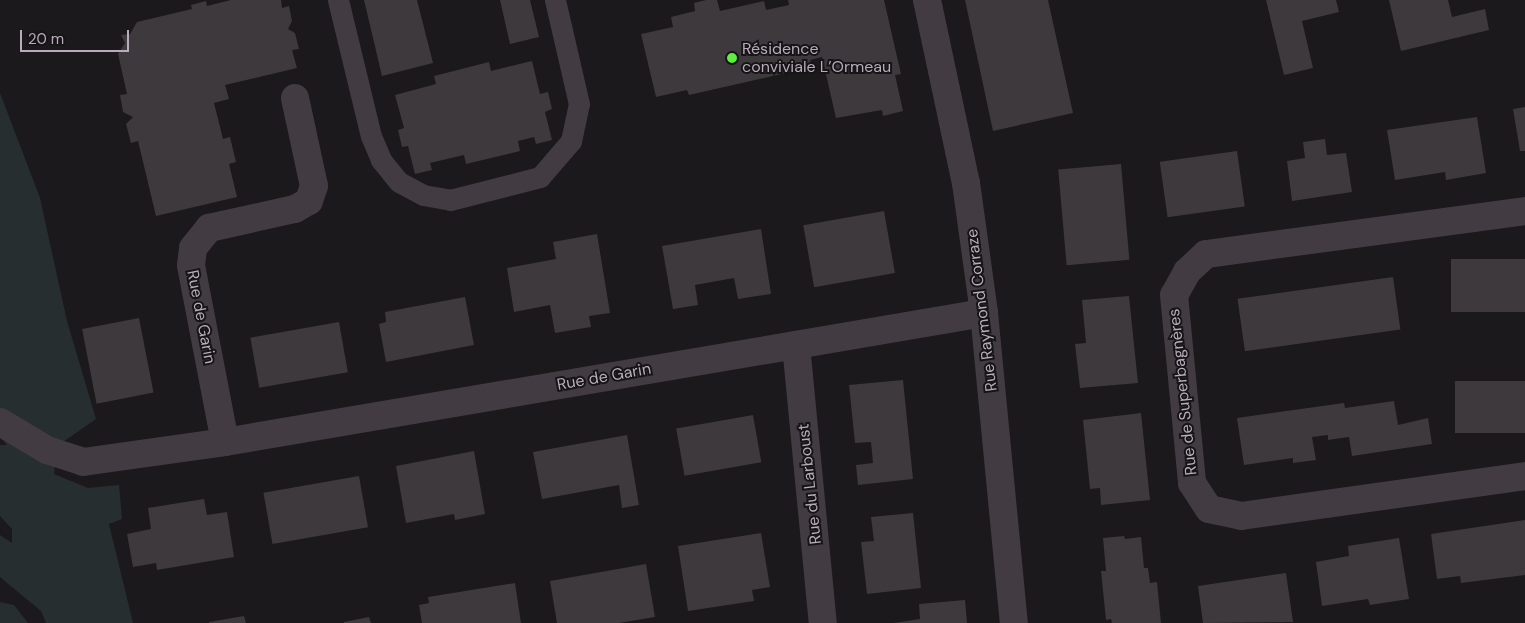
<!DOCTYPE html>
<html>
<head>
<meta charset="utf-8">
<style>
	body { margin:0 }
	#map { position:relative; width:1525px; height:623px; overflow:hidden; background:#1b191b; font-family:"DM Sans",sans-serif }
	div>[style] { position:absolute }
	.green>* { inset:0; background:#272e30 }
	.building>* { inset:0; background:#3d393c; transform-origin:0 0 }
	.service>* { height:21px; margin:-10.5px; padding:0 10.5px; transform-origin:10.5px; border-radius:10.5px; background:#423c42 }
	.minor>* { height:28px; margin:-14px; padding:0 14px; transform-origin:14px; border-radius:14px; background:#423c42 }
	.tertiary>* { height:28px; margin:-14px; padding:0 14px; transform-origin:14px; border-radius:14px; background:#423c42 }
	.dots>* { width:14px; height:14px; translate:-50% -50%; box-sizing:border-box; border:2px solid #161416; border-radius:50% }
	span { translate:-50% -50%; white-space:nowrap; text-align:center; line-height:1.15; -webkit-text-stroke:4px #161416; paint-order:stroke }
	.poi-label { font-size:16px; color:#b8abba }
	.left { translate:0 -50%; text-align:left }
	.street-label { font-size:16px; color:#b8abba }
	.scale { position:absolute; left:20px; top:30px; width:109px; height:22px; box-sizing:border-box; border:2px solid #b8abba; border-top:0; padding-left:6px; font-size:15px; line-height:18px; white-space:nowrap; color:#b8abba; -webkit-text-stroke:4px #161416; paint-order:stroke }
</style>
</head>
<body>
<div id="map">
	<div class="green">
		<div style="clip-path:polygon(0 93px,40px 198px,67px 321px,96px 419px,57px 446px,54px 474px,88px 488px,119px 485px,122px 519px,109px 524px,133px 623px,46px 623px,41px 611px,0 577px,0 535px,12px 543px,12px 529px,0 516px,0 445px,7px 445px,0 436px)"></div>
		<div style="clip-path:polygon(0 602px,14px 605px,28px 623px,0 623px)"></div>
	</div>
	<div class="building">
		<div style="clip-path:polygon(231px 0,281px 0,282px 8px,289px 6px,292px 21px,288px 29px,295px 33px,299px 49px,292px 50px,297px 68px,225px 85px,229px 99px,214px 103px,223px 139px,230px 137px,236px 162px,229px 164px,237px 197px,156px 216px,138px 141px,131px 143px,126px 124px,133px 117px,123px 112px,120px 95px,127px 94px,118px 54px,125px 43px,121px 35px,130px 34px,137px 22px,192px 9px,191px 5px,206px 1px,207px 6px)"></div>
		<div style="clip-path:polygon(364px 0,417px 0,433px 63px,382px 76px)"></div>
		<div style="clip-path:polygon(500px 0,530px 0,539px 37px,510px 44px)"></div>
		<div style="clip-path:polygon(706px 0,717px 0,720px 11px,764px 1px,766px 10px,789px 5px,788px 0,884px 0,901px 74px,895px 75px,903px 111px,883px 116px,882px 110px,836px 118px,822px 57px,810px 60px,812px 67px,689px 95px,687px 90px,656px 97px,641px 34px,673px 27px,671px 17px,695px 11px,694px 3px)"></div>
		<div style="clip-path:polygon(965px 0,1048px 0,1073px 113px,993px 131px)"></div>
		<div style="clip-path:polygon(1266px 0,1336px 0,1339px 12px,1302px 21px,1313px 68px,1284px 75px)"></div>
		<div style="clip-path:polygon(1389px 0,1448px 0,1452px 17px,1485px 9px,1489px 30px,1401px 51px)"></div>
		<div style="clip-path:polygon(532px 61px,540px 94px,548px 92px,552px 109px,545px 112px,552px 140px,536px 144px,534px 137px,518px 141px,520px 151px,466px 164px,464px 155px,430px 163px,432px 170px,415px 174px,408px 146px,402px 147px,398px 130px,404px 128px,395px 95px,436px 84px,434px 76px,489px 62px,491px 71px)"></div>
		<div style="clip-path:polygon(1525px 107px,1525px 151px,1520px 151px,1513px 109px)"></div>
		<div style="clip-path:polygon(1477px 117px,1486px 173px,1446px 180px,1445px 172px,1395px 180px,1387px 130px)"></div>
		<div style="clip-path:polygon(1325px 139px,1327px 155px,1346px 153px,1352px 192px,1292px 201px,1287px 161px,1305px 158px,1303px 142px)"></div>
		<div style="left:1237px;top:151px;width:56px;height:78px;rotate:82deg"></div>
		<div style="left:1121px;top:164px;width:96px;height:63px;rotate:85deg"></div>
		<div style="left:884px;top:211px;width:63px;height:82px;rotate:80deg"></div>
		<div style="clip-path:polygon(761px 229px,771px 294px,738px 299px,734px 278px,695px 285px,698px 305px,673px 309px,662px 246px)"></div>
		<div style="clip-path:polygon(597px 234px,610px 313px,589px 316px,591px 327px,555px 333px,550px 305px,514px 312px,507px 268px,556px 259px,553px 242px)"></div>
		<div style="left:1525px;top:259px;width:53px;height:74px;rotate:90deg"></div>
		<div style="left:1393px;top:277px;width:53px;height:157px;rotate:82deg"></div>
		<div style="clip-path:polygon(1129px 296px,1138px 383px,1080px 388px,1075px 344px,1086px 343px,1082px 300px)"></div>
		<div style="clip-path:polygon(465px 297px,474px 345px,386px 362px,379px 324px,386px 322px,385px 312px)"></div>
		<div style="left:139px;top:318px;width:76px;height:58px;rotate:79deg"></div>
		<div style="left:339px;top:322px;width:51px;height:90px;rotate:80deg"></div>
		<div style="clip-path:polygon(903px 380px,913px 479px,858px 485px,856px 465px,873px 463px,871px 442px,855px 443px,849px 385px)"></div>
		<div style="left:1525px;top:381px;width:52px;height:70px;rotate:90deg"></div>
		<div style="clip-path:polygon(1394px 401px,1398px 425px,1428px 418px,1432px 444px,1352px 456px,1349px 437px,1328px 440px,1328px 435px,1312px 437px,1316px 460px,1293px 463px,1293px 458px,1244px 465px,1237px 418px,1344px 403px,1345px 408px)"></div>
		<div style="clip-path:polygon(1141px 413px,1150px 500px,1101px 505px,1100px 488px,1090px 489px,1083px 420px)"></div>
		<div style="left:753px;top:415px;width:48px;height:78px;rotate:80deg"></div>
		<div style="clip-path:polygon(627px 435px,639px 505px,622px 508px,619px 485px,542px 499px,533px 452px)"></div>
		<div style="clip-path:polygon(474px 451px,485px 514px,455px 520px,454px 514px,406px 523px,396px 466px)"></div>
		<div style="left:359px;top:476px;width:52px;height:97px;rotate:80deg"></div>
		<div style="clip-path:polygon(204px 499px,207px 515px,227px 512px,234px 557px,157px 570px,156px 563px,133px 567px,127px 534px,151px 529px,148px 508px)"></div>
		<div style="clip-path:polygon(913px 513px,921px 588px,867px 594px,861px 542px,874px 541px,871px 517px)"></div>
		<div style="clip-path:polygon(1525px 520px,1525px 575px,1461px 583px,1460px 576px,1437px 579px,1431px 534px)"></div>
		<div style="clip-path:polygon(761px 533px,770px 587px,752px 590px,754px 601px,688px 611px,678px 546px)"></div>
		<div style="clip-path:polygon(1124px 536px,1125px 539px,1141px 537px,1144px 568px,1148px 568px,1150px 583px,1157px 582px,1161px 623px,1112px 623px,1111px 619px,1106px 620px,1101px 571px,1106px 571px,1103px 538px)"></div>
		<div style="clip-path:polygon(1399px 538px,1409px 599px,1370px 605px,1368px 599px,1322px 606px,1316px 562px,1349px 556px,1348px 546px)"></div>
		<div style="clip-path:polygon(646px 564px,655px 617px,619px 623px,557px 623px,550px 581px)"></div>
		<div style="clip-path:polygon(1286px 573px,1293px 622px,1203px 623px,1198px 586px)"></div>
		<div style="clip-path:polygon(515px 583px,521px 623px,422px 623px,419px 605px,429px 603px,428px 597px)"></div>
		<div style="clip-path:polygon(965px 600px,967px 623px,894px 623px,920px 619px,919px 604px)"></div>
		<div style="clip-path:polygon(244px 616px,246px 623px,209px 623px,209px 622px)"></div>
		<div style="clip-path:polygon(369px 617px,371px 623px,344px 623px,344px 622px)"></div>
	</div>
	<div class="service">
		<div style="left:338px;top:0;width:140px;rotate:76.4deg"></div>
		<div style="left:371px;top:136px;width:26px;rotate:67deg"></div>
		<div style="left:381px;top:160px;width:28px;rotate:51deg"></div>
		<div style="left:399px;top:182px;width:27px;rotate:28deg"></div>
		<div style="left:423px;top:195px;width:27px;rotate:10deg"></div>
		<div style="left:450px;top:200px;width:93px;rotate:-14.3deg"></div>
		<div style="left:540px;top:177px;width:48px;rotate:-49.3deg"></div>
		<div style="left:571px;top:141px;width:38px;rotate:-78deg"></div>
		<div style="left:579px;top:104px;width:107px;rotate:-103deg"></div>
	</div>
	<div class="minor">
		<div style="left:1525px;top:211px;width:322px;rotate:172.3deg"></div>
		<div style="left:1206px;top:254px;width:26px;rotate:137deg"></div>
		<div style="left:1187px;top:272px;width:26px;rotate:119deg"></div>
		<div style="left:1174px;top:295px;width:189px;rotate:84.5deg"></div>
		<div style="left:1192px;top:483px;width:31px;rotate:57deg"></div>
		<div style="left:1209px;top:509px;width:33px;rotate:12deg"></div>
		<div style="left:1241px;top:516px;width:287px;rotate:-8deg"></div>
		<div style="left:796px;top:345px;width:279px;rotate:84.5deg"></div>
		<div style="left:0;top:422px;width:55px;rotate:30.8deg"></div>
		<div style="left:47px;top:450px;width:38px;rotate:18deg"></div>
		<div style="left:83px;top:462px;width:143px;rotate:-8deg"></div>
		<div style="left:225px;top:442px;width:770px;rotate:-9.65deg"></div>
		<div style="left:225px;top:442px;width:180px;rotate:-100.9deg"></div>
		<div style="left:191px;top:265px;width:17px;rotate:-83deg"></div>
		<div style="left:193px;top:248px;width:26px;rotate:-51deg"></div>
		<div style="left:209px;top:228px;width:88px;rotate:-12.5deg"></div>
		<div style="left:295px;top:209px;width:16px;rotate:-30deg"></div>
		<div style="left:309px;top:201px;width:16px;rotate:-72deg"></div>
		<div style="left:314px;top:186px;width:90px;rotate:-102.2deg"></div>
	</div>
	<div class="tertiary">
		<div style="left:927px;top:0;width:187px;rotate:78deg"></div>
		<div style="left:966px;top:183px;width:131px;rotate:82.1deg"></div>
		<div style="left:984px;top:313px;width:311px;rotate:84.5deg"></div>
	</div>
	<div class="dots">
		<div style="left:732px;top:58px;background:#5df03c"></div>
	</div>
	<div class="poi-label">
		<span class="left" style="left:742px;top:58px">Résidence<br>conviviale L’Ormeau</span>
	</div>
	<div class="street-label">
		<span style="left:982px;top:310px;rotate:-97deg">Rue Raymond Corraze</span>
		<span style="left:201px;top:317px;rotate:79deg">Rue de Garin</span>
		<span style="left:604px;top:377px;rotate:-10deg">Rue de Garin</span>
		<span style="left:1183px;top:392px;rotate:-96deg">Rue de Superbagnères</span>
		<span style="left:810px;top:484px;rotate:-96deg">Rue du Larboust</span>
	</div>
	<div class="scale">20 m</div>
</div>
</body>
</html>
